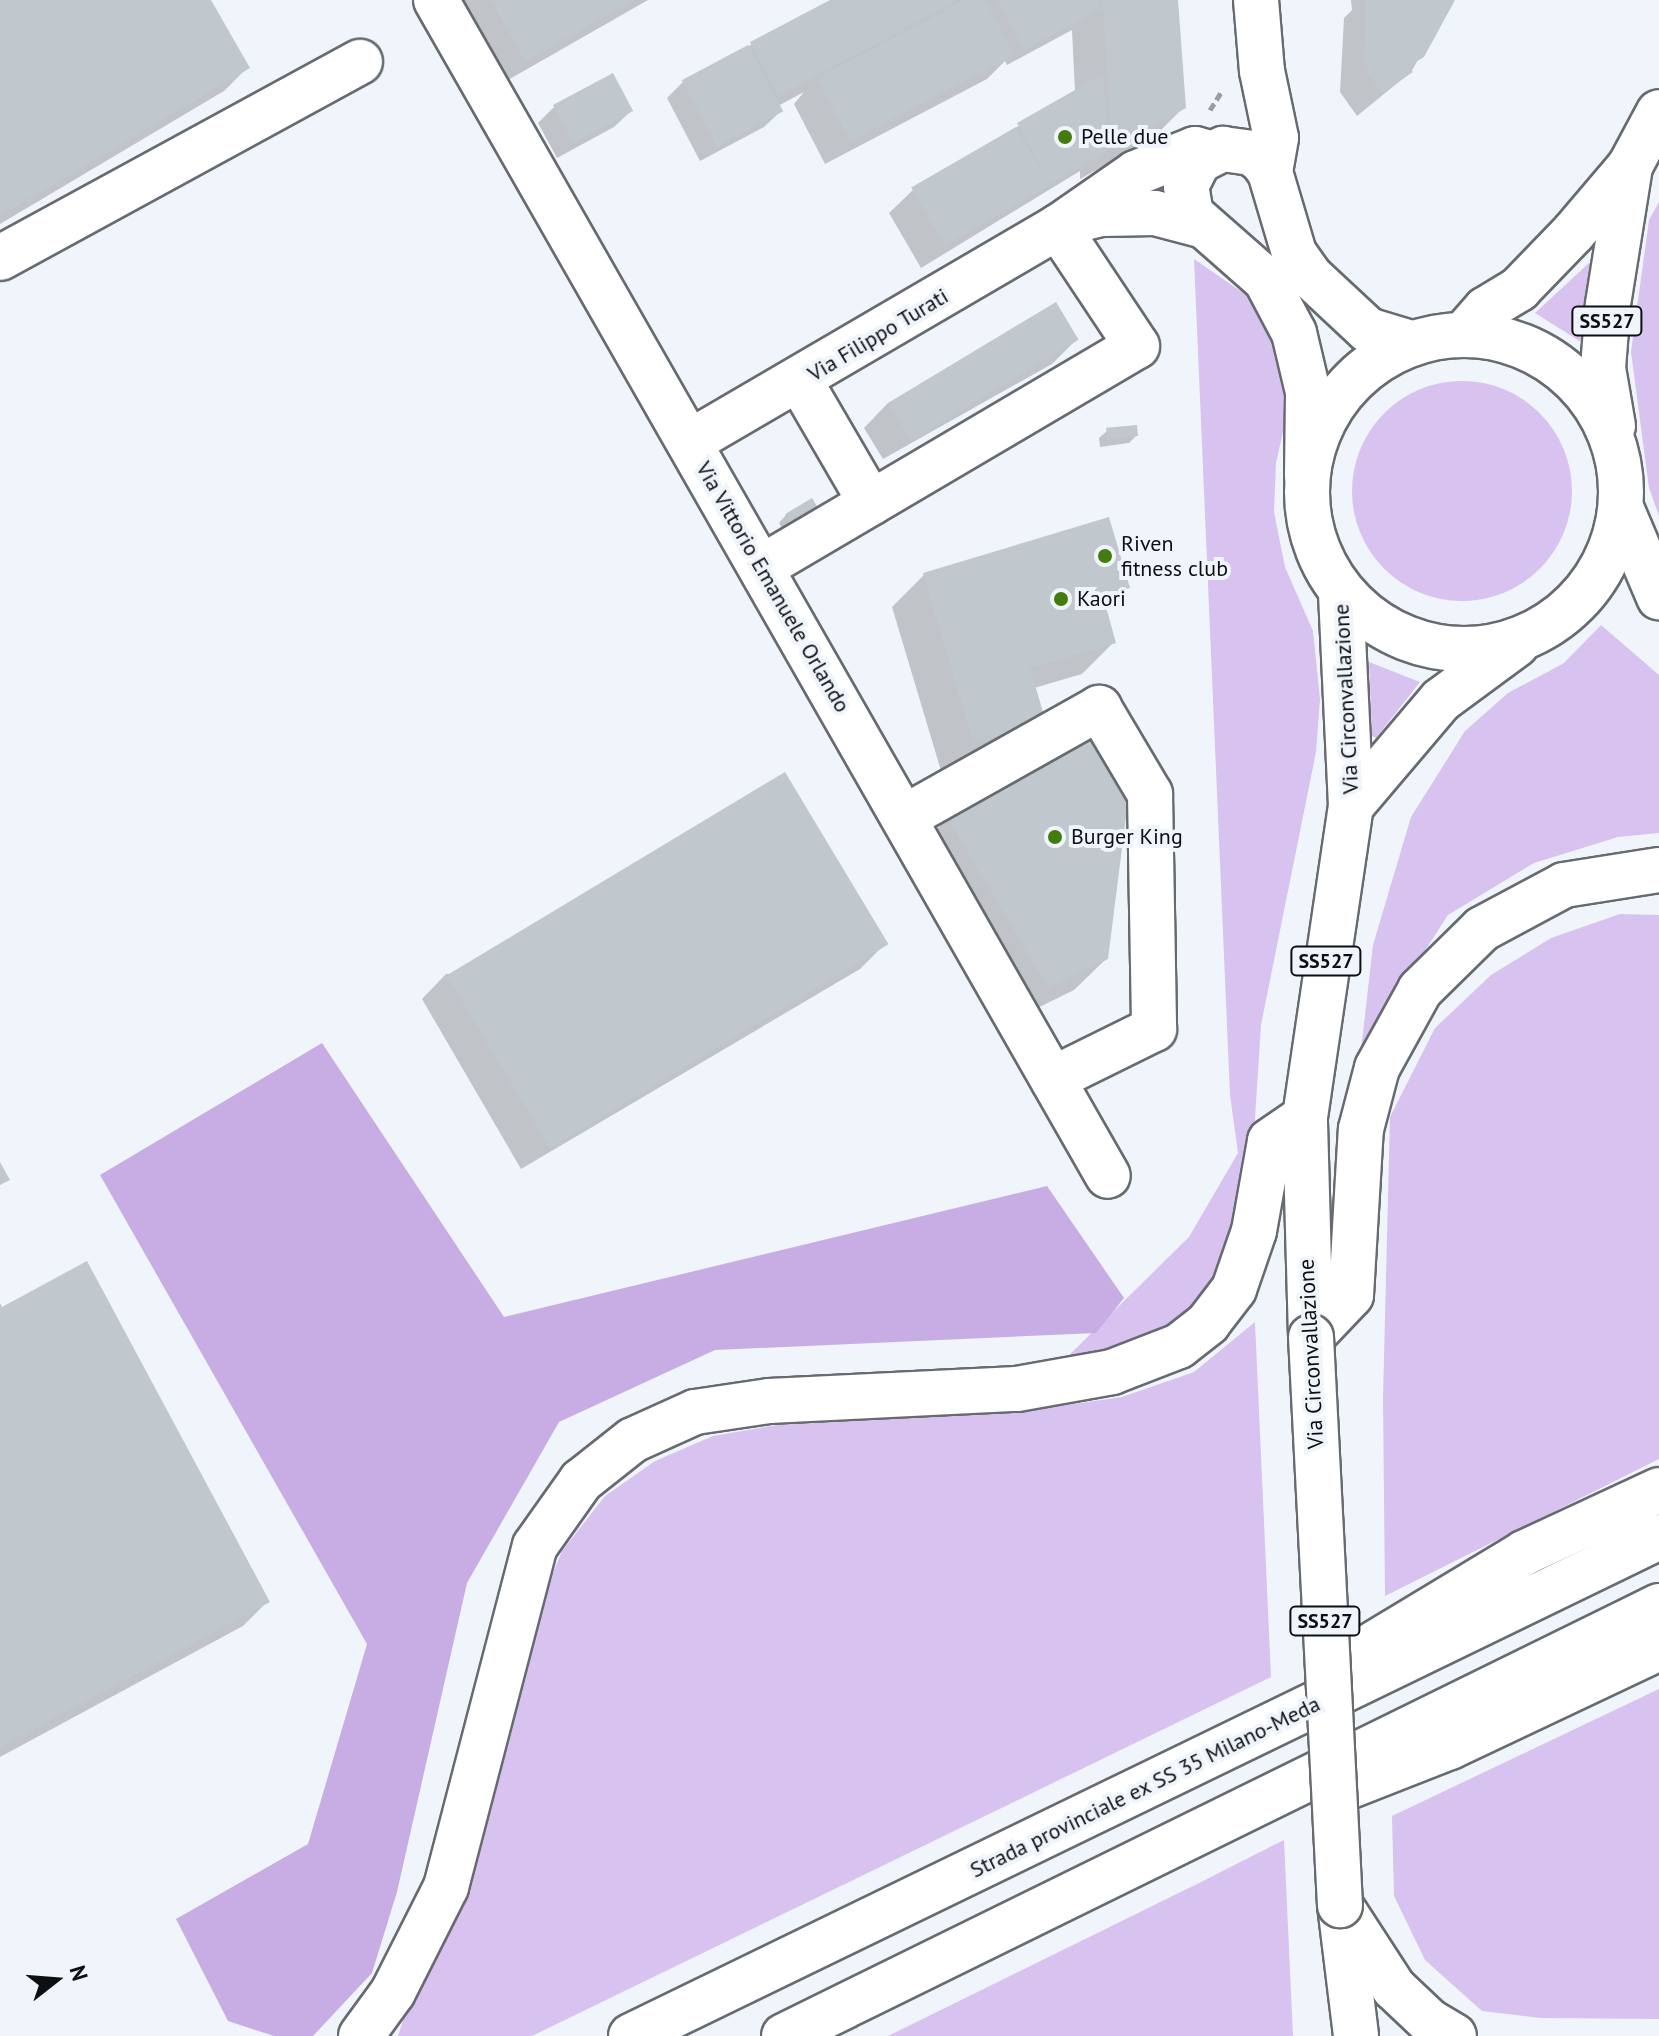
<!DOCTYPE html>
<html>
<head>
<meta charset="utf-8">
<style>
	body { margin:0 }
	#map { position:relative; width:1659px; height:2036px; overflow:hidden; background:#f0f5fc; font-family:"PT Sans",sans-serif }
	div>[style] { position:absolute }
	.green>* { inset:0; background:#d8c2ef }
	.round { border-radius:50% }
	.forest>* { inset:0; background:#c7ade3 }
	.shadow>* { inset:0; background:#0003 }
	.building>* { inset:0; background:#c0c8cd; transform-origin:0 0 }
	.path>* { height:5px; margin-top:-2.5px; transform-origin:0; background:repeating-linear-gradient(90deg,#9a9ea3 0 8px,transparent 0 12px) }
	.roads { filter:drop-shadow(2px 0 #676b71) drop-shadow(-2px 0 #676b71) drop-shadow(0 2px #676b71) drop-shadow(0 -2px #676b71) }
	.minor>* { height:44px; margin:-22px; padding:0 22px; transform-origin:22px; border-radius:22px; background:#fff }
	.major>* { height:44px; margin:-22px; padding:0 22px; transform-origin:22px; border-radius:22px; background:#fff }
	.major>.ring { margin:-22px; padding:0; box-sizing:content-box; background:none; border:44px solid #fff; border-radius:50% }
	.highway>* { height:44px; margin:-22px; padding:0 22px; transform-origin:22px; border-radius:22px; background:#fff }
	.bridges { filter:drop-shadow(2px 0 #676b71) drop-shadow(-2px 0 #676b71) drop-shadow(0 2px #676b71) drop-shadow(0 -2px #676b71) }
	.major-bridge>* { height:44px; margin:-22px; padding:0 22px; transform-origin:22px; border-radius:22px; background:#fff }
	.dots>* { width:22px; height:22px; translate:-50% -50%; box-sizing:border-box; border:4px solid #f0f5fc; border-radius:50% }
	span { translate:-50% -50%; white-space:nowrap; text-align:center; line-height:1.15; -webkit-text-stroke:8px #f0f5fc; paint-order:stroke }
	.shield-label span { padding:2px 6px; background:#f0f5fc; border:2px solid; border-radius:6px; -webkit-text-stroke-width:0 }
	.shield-label { font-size:20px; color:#0d0f11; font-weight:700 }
	.poi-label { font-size:22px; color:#0d0f11 }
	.left { translate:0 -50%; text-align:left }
	.street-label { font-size:22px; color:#0d0f11 }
	.north { position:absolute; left:16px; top:1940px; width:80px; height:80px; -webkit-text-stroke:6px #f0f5fc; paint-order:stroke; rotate:73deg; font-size:22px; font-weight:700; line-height:32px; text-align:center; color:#0d0f11 }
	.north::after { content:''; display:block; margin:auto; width:28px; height:36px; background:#0d0f11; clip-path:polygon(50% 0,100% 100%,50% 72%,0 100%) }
</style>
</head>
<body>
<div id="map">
	<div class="green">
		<div style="clip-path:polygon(1659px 202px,1659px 516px,1649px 488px,1631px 352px,1649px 220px)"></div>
		<div style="clip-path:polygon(1194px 259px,1252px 299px,1284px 346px,1290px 401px,1276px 463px,1274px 512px,1285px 567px,1313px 631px,1320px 699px,1316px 752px,1261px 1025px,1250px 1196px,1226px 1274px,1177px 1329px,1052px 1372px,1189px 1237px,1238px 1153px,1230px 1095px)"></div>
		<div style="clip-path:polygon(1589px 263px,1593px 265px,1581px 342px,1535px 313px)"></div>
		<div class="round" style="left:1352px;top:381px;width:220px;height:220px"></div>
		<div style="clip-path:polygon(1601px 625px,1659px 675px,1659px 833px,1618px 837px,1534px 863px,1448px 915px,1361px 1050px,1373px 945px,1411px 817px,1465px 731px,1508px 693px,1564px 663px)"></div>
		<div style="clip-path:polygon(1369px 662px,1420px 682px,1376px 738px,1372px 736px)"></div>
		<div style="clip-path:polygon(1620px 914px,1659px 915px,1659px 1459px,1385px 1596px,1383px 1398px,1390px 1117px,1435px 1028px,1491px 975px,1551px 938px)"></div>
		<div style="clip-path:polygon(1255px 1322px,1271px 1677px,532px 2036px,398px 2036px,528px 1634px,562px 1551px,605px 1496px,655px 1461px,713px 1436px,777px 1425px,1018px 1412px,1122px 1397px,1194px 1372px)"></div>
		<div style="clip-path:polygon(1659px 1689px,1659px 2019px,1541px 2018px,1482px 2011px,1425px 1960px,1394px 1896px,1392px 1816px)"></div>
		<div style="clip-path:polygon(1284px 1840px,1293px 2036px,888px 2036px,1199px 1883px)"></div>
	</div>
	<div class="forest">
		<div style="clip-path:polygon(322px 1043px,504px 1317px,1047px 1186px,1124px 1298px,1096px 1333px,715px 1350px,559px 1422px,467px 1583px,397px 1892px,372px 1973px,313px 2036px,274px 2036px,228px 2021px,176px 1919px,308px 1844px,367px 1644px,100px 1175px)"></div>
	</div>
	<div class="shadow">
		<div style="clip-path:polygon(0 0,208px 0,248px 67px,224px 91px,0 224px)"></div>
		<div style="clip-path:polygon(454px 0,648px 0,501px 84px)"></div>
		<div style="clip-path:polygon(832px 0,1176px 0,1184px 107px,1152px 139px,1080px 179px,1080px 171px,921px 268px,889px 213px,914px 189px,1075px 92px,1072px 30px,1007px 65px,1005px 61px,987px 79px,825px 164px,794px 104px,804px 92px,778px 106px,781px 111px,764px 127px,700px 161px,667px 98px,683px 82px)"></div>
		<div style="clip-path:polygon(1351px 0,1453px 0,1411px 72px,1357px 116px,1340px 92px,1344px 18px,1352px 10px)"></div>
		<div style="clip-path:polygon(612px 75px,631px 111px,614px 127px,557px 158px,538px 123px,554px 107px)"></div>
		<div style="clip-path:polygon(1076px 340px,1052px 364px,883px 459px,864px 428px,888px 403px)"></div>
		<div style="clip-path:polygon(1107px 431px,1136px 436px,1129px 443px,1100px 447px,1099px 438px)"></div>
		<div style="clip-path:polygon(815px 508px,783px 530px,779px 523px,786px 515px)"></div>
		<div style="clip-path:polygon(924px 575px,1128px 587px,1105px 610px,1114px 642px,1082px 674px,1034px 688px,1044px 721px,942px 774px,892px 607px)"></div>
		<div style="clip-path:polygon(948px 818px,1107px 958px,1074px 990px,1015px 1019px,916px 850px)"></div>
		<div style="clip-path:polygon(884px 945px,860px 969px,521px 1169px,422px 999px,446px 974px)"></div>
		<div style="clip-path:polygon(0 1307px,267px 1602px,243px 1626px,0 1757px)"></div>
	</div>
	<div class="building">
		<div style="clip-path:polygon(0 0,211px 0,250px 68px,0 216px)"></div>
		<div style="clip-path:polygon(491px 0,635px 0,525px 61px)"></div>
		<div style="clip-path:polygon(830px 0,959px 0,778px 96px,750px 42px)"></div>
		<div style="clip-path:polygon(964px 0,985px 0,1014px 55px,850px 141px,817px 78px)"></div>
		<div style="clip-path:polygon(997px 0,1097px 0,1101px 9px,1024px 50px)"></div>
		<div style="clip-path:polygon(1103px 0,1178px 0,1186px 108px,1112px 149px)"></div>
		<div style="clip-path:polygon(1367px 0,1455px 0,1424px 57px,1409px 66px,1413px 72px,1382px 93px,1364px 67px)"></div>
		<div style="left:748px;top:45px;width:75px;height:75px;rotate:62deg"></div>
		<div style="left:613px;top:73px;width:43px;height:68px;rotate:62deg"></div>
		<div style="clip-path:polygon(1103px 74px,1107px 151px,1050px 184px,1017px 123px)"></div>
		<div style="left:1016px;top:127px;width:67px;height:121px;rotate:60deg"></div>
		<div style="left:1056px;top:302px;width:44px;height:196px;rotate:59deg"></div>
		<div style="left:1137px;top:425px;width:11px;height:31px;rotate:85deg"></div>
		<div style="left:812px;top:498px;width:12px;height:31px;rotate:59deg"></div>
		<div style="clip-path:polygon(1109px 517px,1130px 588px,1103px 596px,1116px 643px,1030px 668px,1046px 722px,974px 743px,923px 573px)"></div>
		<div style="clip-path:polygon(1092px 735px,1129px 793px,1108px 959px,1048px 988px,947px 817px)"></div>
		<div style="left:785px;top:772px;width:201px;height:395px;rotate:59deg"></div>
		<div style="clip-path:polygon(0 1162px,10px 1180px,0 1185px)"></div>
		<div style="clip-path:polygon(87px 1261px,270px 1602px,0 1747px,0 1303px,2px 1307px)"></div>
	</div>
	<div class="path">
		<div style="left:1210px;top:110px;width:22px;rotate:-58deg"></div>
	</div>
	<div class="roads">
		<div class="minor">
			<div style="left:436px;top:0;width:1354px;rotate:60.26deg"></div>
			<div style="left:1256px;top:0;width:71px;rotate:85.2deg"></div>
			<div style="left:1262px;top:71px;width:68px;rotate:78.2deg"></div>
			<div style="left:1276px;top:138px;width:35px;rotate:100deg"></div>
			<div style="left:1073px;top:221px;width:30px;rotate:-14deg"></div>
			<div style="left:1102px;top:214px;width:53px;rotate:-1.1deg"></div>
			<div style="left:1155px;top:213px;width:47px;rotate:14.9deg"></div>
			<div style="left:0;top:258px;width:410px;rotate:-28.6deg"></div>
			<div style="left:800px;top:381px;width:141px;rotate:59.8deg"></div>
			<div style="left:690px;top:442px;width:426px;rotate:-30.3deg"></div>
			<div style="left:1058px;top:227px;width:95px;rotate:-34.7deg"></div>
			<div style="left:1136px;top:173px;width:64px;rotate:-22.1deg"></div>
			<div style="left:1195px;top:149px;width:16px;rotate:15deg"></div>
			<div style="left:1307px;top:476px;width:84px;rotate:-89.3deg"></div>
			<div style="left:1308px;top:392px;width:61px;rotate:-103.3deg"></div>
			<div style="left:1294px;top:333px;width:60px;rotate:-117.8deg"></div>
			<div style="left:1266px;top:280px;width:100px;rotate:-138.7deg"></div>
			<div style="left:1191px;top:214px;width:28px;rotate:-100deg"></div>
			<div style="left:1186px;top:186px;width:28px;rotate:-63deg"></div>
			<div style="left:1199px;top:161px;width:27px;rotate:-27deg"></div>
			<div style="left:1223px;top:149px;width:28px;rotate:8deg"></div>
			<div style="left:1251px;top:153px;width:14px;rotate:36deg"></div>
			<div style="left:1262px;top:161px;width:14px;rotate:54deg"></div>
			<div style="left:1270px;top:172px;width:84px;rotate:73.5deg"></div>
			<div style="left:1294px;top:253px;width:28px;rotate:55deg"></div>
			<div style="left:1310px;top:276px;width:79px;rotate:43deg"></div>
			<div style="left:1368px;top:330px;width:45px;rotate:16.8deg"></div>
			<div style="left:762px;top:567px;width:435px;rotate:-30.5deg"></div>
			<div style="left:1137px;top:346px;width:143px;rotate:-123.6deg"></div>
			<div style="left:905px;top:817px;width:223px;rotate:-29.3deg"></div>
			<div style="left:1099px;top:708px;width:100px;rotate:59.3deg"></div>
			<div style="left:1150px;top:794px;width:235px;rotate:89deg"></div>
			<div style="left:1154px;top:1029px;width:113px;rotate:153.7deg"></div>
		</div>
		<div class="major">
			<div style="left:1464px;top:334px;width:33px;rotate:-49deg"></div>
			<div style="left:1486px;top:309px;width:39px;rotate:-31deg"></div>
			<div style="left:1519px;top:289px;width:79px;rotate:-46deg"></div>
			<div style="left:1574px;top:232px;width:87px;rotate:-49.7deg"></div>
			<div style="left:1630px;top:166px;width:61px;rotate:-61.8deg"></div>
			<div class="ring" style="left:1307px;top:335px;width:270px;height:270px"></div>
			<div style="left:1613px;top:426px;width:59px;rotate:-99.8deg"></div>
			<div style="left:1603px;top:368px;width:64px;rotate:-85.5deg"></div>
			<div style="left:1608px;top:304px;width:140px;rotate:-80.9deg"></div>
			<div style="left:1351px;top:806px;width:139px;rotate:-49.7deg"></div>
			<div style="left:1441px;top:700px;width:94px;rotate:-36.4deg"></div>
			<div style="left:1311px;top:1337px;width:220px;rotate:-91.6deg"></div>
			<div style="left:1305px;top:1117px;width:314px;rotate:-81.6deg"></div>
			<div style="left:1351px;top:806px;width:215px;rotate:-92.7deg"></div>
			<div style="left:1340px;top:1905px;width:132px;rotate:83deg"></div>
		</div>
		<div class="highway">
			<div style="left:1622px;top:510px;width:95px;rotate:67deg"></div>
			<div style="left:1311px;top:1337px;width:58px;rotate:-46.4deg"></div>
			<div style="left:1351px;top:1295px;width:166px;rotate:-86.6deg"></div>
			<div style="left:1361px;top:1129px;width:63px;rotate:-75.3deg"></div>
			<div style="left:1377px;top:1068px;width:89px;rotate:-61.1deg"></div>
			<div style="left:1420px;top:990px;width:87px;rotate:-44.5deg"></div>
			<div style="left:1482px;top:929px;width:93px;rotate:-28.2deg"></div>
			<div style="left:1564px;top:885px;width:96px;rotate:-9deg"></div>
			<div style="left:1342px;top:1663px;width:213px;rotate:-31.1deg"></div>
			<div style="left:1524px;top:1553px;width:149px;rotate:-25deg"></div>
			<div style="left:1335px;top:1792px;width:123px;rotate:-21.4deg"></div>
			<div style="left:1450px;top:1747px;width:231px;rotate:-25.3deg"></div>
			<div style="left:1340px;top:1905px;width:99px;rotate:57deg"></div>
			<div style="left:1394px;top:1988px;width:48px;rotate:43.3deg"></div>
			<div style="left:1429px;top:2021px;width:29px;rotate:31deg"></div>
			<div style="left:361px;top:2036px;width:54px;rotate:-54deg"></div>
			<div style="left:393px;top:1992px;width:118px;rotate:-63.2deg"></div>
			<div style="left:446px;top:1887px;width:352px;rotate:-75.4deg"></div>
			<div style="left:535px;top:1546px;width:80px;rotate:-54.7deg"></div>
			<div style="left:581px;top:1481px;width:66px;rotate:-38.3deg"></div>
			<div style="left:633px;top:1440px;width:68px;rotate:-24.3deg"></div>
			<div style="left:695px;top:1412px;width:75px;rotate:-8.5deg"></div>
			<div style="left:769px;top:1401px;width:248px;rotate:-2.8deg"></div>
			<div style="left:1017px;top:1389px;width:97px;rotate:-10.1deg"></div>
			<div style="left:1112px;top:1372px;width:72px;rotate:-21.2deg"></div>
			<div style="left:1179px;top:1346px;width:37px;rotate:-38deg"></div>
			<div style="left:1208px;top:1323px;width:43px;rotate:-52.6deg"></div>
			<div style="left:1234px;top:1289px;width:61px;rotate:-71deg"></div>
			<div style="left:1254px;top:1231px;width:91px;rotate:-79.9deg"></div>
			<div style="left:1270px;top:1141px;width:42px;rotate:-34.4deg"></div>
			<div style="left:631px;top:2036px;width:1143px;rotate:-25.89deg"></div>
			<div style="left:784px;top:2036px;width:975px;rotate:-26.17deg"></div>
		</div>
	</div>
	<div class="bridges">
		<div class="major-bridge">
			<div style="left:1311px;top:1337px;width:569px;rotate:87.08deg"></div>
		</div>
	</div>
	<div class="dots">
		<div style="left:1065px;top:137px;background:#447b0f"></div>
		<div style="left:1105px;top:556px;background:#447b0f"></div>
		<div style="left:1061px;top:599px;background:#447b0f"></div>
		<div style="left:1055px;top:837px;background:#447b0f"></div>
	</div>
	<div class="shield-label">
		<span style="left:1607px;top:321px">SS527</span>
		<span style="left:1326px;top:961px">SS527</span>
		<span style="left:1325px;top:1621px">SS527</span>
	</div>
	<div class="poi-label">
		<span class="left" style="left:1081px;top:137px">Pelle due</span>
		<span class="left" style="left:1121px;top:556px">Riven<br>fitness club</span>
		<span class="left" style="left:1077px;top:599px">Kaori</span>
		<span class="left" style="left:1071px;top:837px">Burger King</span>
	</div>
	<div class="street-label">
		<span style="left:878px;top:335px;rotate:-31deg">Via Filippo Turati</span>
		<span style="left:773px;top:587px;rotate:60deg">Via Vittorio Emanuele Orlando</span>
		<span style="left:1346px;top:699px;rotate:-93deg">Via Circonvallazione</span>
		<span style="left:1311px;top:1354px;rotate:-93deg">Via Circonvallazione</span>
		<span style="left:1145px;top:1787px;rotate:-26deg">Strada provinciale ex SS 35 Milano-Meda</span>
	</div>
	<div class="north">N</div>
</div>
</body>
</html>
